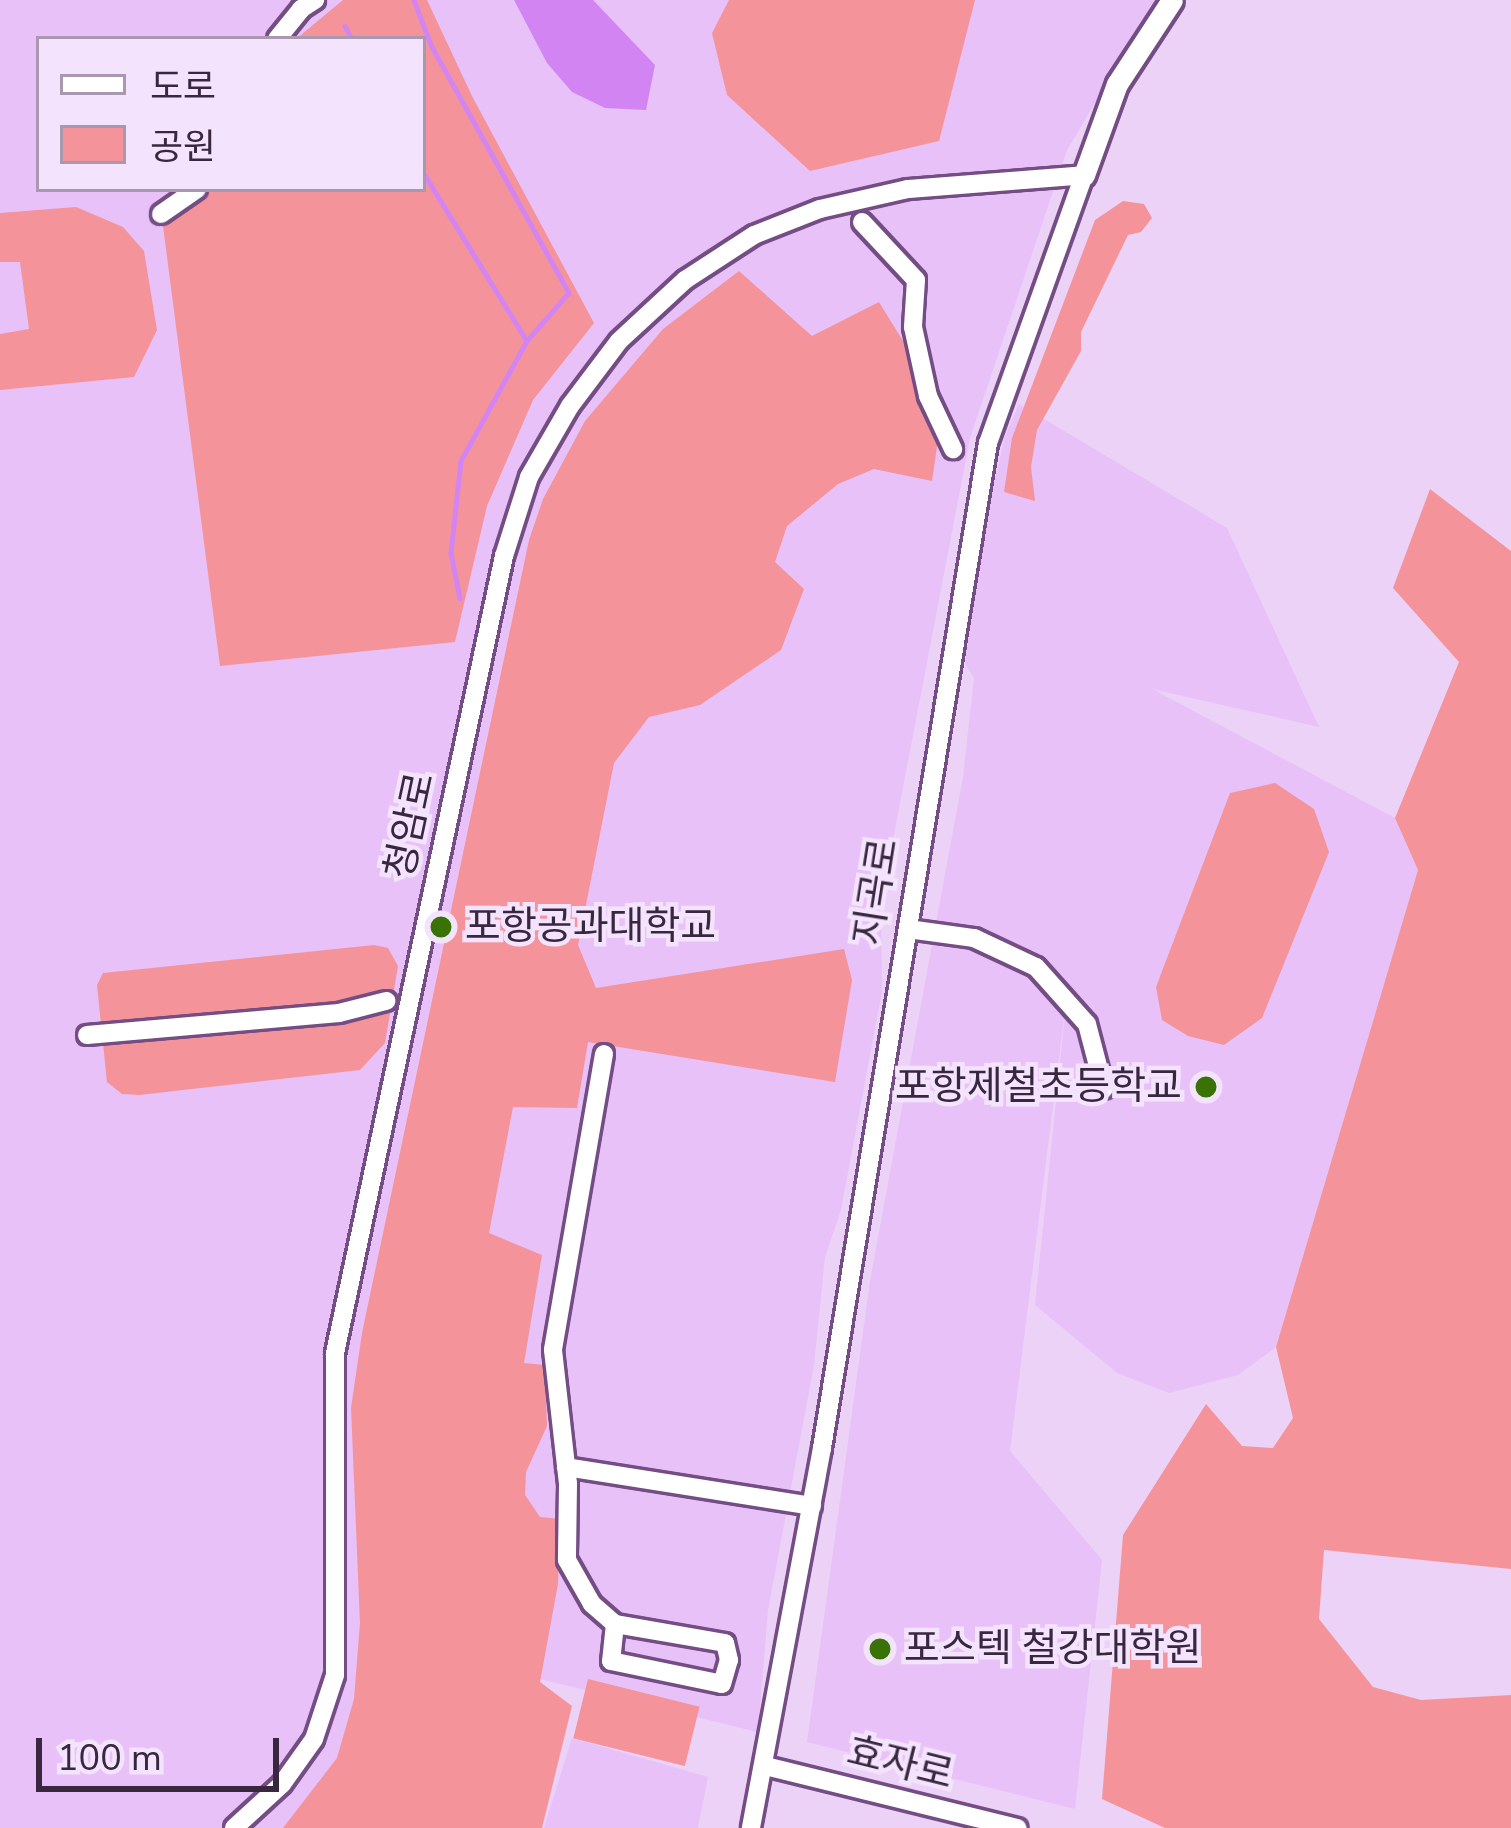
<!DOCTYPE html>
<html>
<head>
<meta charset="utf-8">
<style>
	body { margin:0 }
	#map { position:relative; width:1511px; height:1828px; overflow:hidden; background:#ecd2f7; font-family:"Nunito Sans","Noto Sans KR",sans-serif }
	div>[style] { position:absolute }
	.built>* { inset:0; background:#e7c1f7 }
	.green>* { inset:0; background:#f5939a; transform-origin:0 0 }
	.water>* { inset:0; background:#d285f2 }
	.stream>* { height:4.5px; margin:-2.25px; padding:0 2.25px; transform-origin:2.25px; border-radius:2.25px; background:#d285f2 }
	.roads { filter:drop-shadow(3px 0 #744d84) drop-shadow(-3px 0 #744d84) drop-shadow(0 3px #744d84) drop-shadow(0 -3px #744d84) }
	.minor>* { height:18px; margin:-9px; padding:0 9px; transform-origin:9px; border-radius:9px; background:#fff }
	.major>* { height:21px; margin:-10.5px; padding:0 10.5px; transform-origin:10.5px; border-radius:10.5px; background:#fff }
	.dots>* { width:33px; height:33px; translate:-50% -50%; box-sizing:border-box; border:6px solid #f4e3fc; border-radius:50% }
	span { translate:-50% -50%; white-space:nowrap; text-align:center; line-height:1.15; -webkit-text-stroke:9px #f4e3fc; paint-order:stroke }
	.street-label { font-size:39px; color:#38273f }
	.poi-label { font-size:39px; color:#38273f }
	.left { translate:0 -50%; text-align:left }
	.right { translate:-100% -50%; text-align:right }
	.legend { position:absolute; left:36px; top:36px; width:390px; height:156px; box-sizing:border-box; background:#f4e3fc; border:3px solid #a998b0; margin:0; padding:15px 21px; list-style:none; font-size:36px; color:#38273f }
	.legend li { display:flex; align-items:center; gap:24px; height:60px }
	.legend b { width:60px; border:3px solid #a998b0 }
	.scale { position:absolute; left:36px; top:1738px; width:243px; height:54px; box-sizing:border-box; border:6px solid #38273f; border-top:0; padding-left:15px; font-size:36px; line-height:42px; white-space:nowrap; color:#38273f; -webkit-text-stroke:9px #f4e3fc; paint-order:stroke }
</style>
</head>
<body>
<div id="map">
	<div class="built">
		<div style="clip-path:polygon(evenodd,0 0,1156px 0,1067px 150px,970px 438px,881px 902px,882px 991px,841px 1210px,825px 1257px,814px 1365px,768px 1610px,758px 1732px,491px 1667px,418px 1828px,0 1828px,0 0,39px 39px,423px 39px,423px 189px,39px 189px,39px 39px)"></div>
		<div style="clip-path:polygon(1019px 404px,1227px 528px,1319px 727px,1152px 689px,1395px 818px,1418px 870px,1276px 1347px,1238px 1375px,1169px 1393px,1117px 1373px,1035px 1305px,1068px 985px,1010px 1451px,1102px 1560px,1075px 1809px,807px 1742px,870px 1281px,963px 777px,974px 678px,965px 664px,980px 543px,1005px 436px)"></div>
		<div style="clip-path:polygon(572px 1738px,708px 1777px,698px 1828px,544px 1828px)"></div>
	</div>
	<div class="green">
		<div style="clip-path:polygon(343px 0,427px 0,472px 96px,594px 323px,533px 400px,487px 506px,455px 642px,220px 666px,163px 226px,211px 189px,423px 189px,423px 39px,296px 39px)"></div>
		<div style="clip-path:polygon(729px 0,975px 0,939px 141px,810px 171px,727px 95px,712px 33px)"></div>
		<div style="clip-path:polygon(1123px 201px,1144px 204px,1152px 218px,1141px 232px,1128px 235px,1081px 332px,1081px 351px,1037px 430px,1031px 467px,1035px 501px,1004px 492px,1012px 438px,1095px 220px)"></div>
		<div style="clip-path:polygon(76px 207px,123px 227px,144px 251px,157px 330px,134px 377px,0 390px,0 334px,29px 329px,20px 262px,0 262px,0 213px)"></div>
		<div style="clip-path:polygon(739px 271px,812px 336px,879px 302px,943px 406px,932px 481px,874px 469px,838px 484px,787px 526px,775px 562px,804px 589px,781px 650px,700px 705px,649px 717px,614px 763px,578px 945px,596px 988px,844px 949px,852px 980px,835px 1082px,588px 1042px,577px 1108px,513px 1107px,489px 1233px,542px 1255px,524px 1363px,545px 1365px,547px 1426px,526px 1472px,525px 1495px,540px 1517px,560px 1519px,558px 1584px,540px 1682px,572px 1706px,542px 1828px,283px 1828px,337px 1758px,354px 1699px,360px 1623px,351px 1408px,362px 1333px,529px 540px,543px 499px,585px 421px,663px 329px)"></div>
		<div style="clip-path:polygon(1430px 489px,1511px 551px,1511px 1569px,1324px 1550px,1319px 1619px,1373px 1687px,1421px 1700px,1511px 1695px,1511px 1828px,1165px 1828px,1102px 1799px,1123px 1535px,1206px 1404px,1242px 1446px,1273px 1448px,1293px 1418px,1276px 1347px,1418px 870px,1395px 818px,1459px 662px,1393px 588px)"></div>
		<div style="clip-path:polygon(1275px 783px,1314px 809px,1329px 852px,1262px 1018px,1224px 1045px,1188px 1036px,1162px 1020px,1156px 987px,1230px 793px)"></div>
		<div style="clip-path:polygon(374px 945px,388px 948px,398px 966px,385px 1043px,360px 1070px,139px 1095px,122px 1094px,107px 1082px,97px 985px,103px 973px)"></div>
		<div style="left:588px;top:1679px;width:115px;height:61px;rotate:14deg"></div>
	</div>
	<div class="water">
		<div style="clip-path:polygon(514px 0,593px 0,655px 65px,646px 110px,605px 108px,572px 92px,547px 63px)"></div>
	</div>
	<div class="stream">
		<div style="left:414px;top:0;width:48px;rotate:69.3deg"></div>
		<div style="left:431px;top:45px;width:284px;rotate:60.9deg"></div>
		<div style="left:569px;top:293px;width:64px;rotate:131.2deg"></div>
		<div style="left:527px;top:341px;width:137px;rotate:118.8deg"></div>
		<div style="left:461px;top:461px;width:93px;rotate:96.2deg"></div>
		<div style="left:451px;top:553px;width:46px;rotate:78.7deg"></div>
		<div style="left:345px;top:26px;width:15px;rotate:62deg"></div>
		<div style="left:423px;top:172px;width:198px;rotate:58.4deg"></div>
	</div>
	<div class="roads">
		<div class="minor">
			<div style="left:277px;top:39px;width:38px;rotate:-51deg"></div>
			<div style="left:301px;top:9px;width:17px;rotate:-33deg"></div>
			<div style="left:161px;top:214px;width:44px;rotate:-34.8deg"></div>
			<div style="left:862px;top:222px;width:79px;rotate:47deg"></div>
			<div style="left:916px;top:280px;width:47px;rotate:93.7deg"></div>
			<div style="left:913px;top:327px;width:71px;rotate:77.7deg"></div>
			<div style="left:928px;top:396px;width:59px;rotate:64.7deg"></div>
			<div style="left:908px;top:929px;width:67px;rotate:7.8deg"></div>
			<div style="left:974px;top:938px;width:68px;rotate:25.1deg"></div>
			<div style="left:1036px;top:967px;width:76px;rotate:48.2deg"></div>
			<div style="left:1087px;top:1024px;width:67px;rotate:75.3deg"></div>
			<div style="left:87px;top:1035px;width:253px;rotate:-5deg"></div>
			<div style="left:339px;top:1013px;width:49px;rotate:-14.3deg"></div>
			<div style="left:604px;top:1054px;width:300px;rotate:99.8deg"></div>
			<div style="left:553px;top:1350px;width:135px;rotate:83.6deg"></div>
			<div style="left:568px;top:1484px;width:76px;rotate:90.8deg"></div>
			<div style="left:567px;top:1560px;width:51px;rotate:60.4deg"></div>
			<div style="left:592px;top:1604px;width:30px;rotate:41deg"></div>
			<div style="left:615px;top:1624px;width:37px;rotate:96deg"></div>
			<div style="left:611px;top:1661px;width:113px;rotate:11.7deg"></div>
			<div style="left:722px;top:1684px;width:25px;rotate:-74deg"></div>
			<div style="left:729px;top:1660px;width:17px;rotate:-103deg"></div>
			<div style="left:725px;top:1643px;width:112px;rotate:-170.2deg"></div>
			<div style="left:566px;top:1467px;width:249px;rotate:9deg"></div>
			<div style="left:765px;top:1766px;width:260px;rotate:13.8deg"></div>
			<div style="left:234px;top:1828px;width:65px;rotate:-42.5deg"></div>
			<div style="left:282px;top:1784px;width:55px;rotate:-54.6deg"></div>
			<div style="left:314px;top:1739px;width:67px;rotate:-71.8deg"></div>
			<div style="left:335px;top:1675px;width:322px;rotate:-90deg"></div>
			<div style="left:335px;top:1353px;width:815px;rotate:-78.03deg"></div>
			<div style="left:504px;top:556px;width:83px;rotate:-72.4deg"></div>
			<div style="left:529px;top:477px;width:82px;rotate:-60deg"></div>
			<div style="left:570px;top:406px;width:81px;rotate:-53deg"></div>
			<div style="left:619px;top:341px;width:90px;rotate:-42.7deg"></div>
			<div style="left:685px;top:280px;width:82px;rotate:-33.1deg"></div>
			<div style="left:754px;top:235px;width:71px;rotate:-21.5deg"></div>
			<div style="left:820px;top:209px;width:90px;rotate:-12.8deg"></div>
			<div style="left:908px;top:189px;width:177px;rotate:-4.5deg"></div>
			<div style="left:1084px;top:175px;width:285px;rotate:109.7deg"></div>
			<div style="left:988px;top:443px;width:1019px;rotate:99.38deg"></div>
			<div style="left:822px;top:1448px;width:387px;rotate:100.6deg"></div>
		</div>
		<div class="major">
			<div style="left:1084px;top:175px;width:97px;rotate:-70.1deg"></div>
			<div style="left:1117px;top:84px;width:100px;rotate:-56.8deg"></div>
		</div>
	</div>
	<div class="dots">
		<div style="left:441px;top:927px;background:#397305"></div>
		<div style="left:1206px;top:1087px;background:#397305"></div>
		<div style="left:880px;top:1649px;background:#397305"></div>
	</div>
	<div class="street-label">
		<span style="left:411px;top:826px;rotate:-78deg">청암로</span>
		<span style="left:877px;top:892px;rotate:-81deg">지곡로</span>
		<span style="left:900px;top:1764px;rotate:14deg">효자로</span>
	</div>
	<div class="poi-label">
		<span class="left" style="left:465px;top:927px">포항공과대학교</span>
		<span class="right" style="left:1182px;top:1087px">포항제철초등학교</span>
		<span class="left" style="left:904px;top:1649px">포스텍 철강대학원</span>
	</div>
	<ul class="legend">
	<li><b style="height:15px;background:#fff"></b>도로</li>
	<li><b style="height:33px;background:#f5939a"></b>공원</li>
	</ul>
	<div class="scale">100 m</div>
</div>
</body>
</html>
